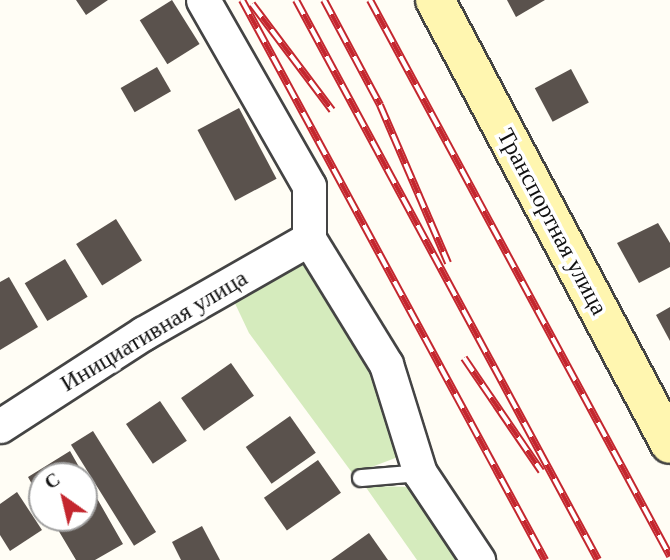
<!DOCTYPE html>
<html>
<head>
<meta charset="utf-8">
<style>
	body { margin:0 }
	#map { position:relative; width:670px; height:560px; overflow:hidden; background:#fffdf5; font-family:"Times New Roman",serif }
	div>[style] { position:absolute }
	.green>* { inset:0; background:#d5ebbd }
	.building>* { inset:0; background:#5a524d; transform-origin:0 0 }
	.roads { filter:drop-shadow(2px 0 #444) drop-shadow(-2px 0 #444) drop-shadow(0 2px #444) drop-shadow(0 -2px #444) }
	.service>* { height:16px; margin:-8px; padding:0 8px; transform-origin:8px; border-radius:8px; background:#fff }
	.minor>* { height:33px; margin:-16.5px; padding:0 16.5px; transform-origin:16.5px; border-radius:16.5px; background:#fff }
	.secondary>* { height:38px; margin:-19px; padding:0 19px; transform-origin:19px; border-radius:19px; background:#fff6b0 }
	.rail>* { height:8px; margin-top:-4px; transform-origin:0; background:repeating-linear-gradient(90deg,#fff 0 16px,#c4262e 0 32px); box-sizing:border-box; border-block:2px solid #c4262e }
	span { translate:-50% -50%; white-space:nowrap; text-align:center; line-height:1.15; -webkit-text-stroke:7px #fff; paint-order:stroke }
	.street-label { font-size:24px; color:#111 }
	.north { position:absolute; left:28px; top:462px; width:70px; height:70px; box-sizing:border-box; background:#fff; border:2px solid #a0a0a0; border-radius:50%; rotate:326deg; font-size:19px; font-weight:700; line-height:28px; text-align:center; color:#111 }
	.north::after { content:''; display:block; margin:auto; width:24px; height:32px; background:#c4262e; clip-path:polygon(50% 0,100% 100%,50% 72%,0 100%) }
</style>
</head>
<body>
<div id="map">
	<div class="green">
		<div style="clip-path:polygon(308px 261px,375px 375px,398px 457px,353px 474px,249px 333px,231px 295px,281px 266px)"></div>
		<div style="clip-path:polygon(365px 486px,414px 487px,460px 560px,417px 560px)"></div>
	</div>
	<div class="building">
		<div style="clip-path:polygon(76px 0,108px 0,86px 15px)"></div>
		<div style="left:172px;top:0;width:52px;height:38px;rotate:58deg"></div>
		<div style="clip-path:polygon(507px 0,545px 0,516px 17px)"></div>
		<div style="left:157px;top:67px;width:28px;height:42px;rotate:60deg"></div>
		<div style="left:571px;top:69px;width:38px;height:41px;rotate:62deg"></div>
		<div style="left:239px;top:108px;width:80px;height:47px;rotate:62deg"></div>
		<div style="left:116px;top:219px;width:49px;height:47px;rotate:58deg"></div>
		<div style="clip-path:polygon(658px 223px,670px 243px,670px 267px,639px 283px,617px 243px)"></div>
		<div style="left:65px;top:259px;width:44px;height:47px;rotate:59deg"></div>
		<div style="clip-path:polygon(9px 277px,38px 327px,0 350px,0 282px)"></div>
		<div style="clip-path:polygon(670px 307px,670px 341px,656px 315px)"></div>
		<div style="left:231px;top:363px;width:40px;height:61px;rotate:55deg"></div>
		<div style="left:160px;top:401px;width:48px;height:41px;rotate:56deg"></div>
		<div style="left:290px;top:416px;width:45px;height:54px;rotate:55deg"></div>
		<div style="left:93px;top:431px;width:119px;height:26px;rotate:58deg"></div>
		<div style="clip-path:polygon(70px 451px,123px 544px,95px 560px,76px 560px,51px 518px,84px 518px,84px 476px,42px 476px,42px 502px,28px 477px)"></div>
		<div style="left:318px;top:460px;width:40px;height:66px;rotate:55deg"></div>
		<div style="clip-path:polygon(17px 492px,42px 530px,10px 551px,0 535px,0 504px)"></div>
		<div style="clip-path:polygon(202px 526px,220px 560px,181px 560px,172px 542px)"></div>
		<div style="clip-path:polygon(369px 533px,388px 560px,331px 560px)"></div>
	</div>
	<div class="roads">
		<div class="service">
			<div style="left:361px;top:478px;width:59px;rotate:-4.8deg"></div>
		</div>
		<div class="minor">
			<div style="left:203px;top:0;width:214px;rotate:60.3deg"></div>
			<div style="left:309px;top:186px;width:53px;rotate:90deg"></div>
			<div style="left:309px;top:239px;width:147px;rotate:58.4deg"></div>
			<div style="left:386px;top:364px;width:114px;rotate:72.7deg"></div>
			<div style="left:420px;top:473px;width:105px;rotate:56.3deg"></div>
			<div style="left:0;top:426px;width:171px;rotate:-32.9deg"></div>
			<div style="left:144px;top:333px;width:190px;rotate:-29.7deg"></div>
		</div>
		<div class="secondary">
			<div style="left:435px;top:0;width:502px;rotate:62.11deg"></div>
		</div>
	</div>
	<div class="rail">
		<div style="left:242px;top:0;width:637px;rotate:61.58deg"></div>
		<div style="left:296px;top:0;width:636px;rotate:61.66deg"></div>
		<div style="left:324px;top:0;width:119px;rotate:61.9deg"></div>
		<div style="left:380px;top:105px;width:172px;rotate:66.7deg"></div>
		<div style="left:370px;top:0;width:632px;rotate:61.65deg"></div>
		<div style="left:252px;top:4px;width:133px;rotate:53deg"></div>
		<div style="left:464px;top:358px;width:137px;rotate:55.7deg"></div>
	</div>
	<div class="street-label">
		<span style="left:552px;top:222px;rotate:62deg">Транспортная улица</span>
		<span style="left:154px;top:331px;rotate:-31deg">Инициативная улица</span>
	</div>
	<div class="north">С</div>
</div>
</body>
</html>
